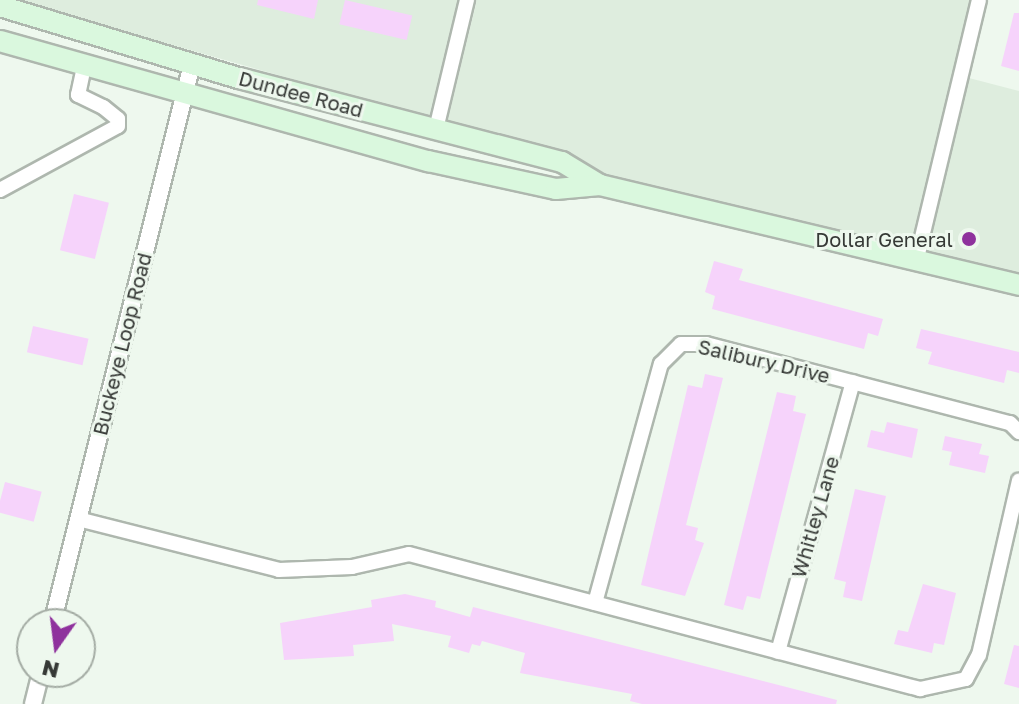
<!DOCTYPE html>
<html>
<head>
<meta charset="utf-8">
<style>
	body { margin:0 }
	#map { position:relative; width:1019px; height:704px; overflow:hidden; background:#eef8ee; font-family:"Golos Text",sans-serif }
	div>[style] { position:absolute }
	.built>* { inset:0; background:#deedde }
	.building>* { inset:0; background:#f6d3fb; transform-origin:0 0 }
	.roads { filter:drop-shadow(2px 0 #aeb7ae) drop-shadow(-2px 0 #aeb7ae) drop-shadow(0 2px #aeb7ae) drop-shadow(0 -2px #aeb7ae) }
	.minor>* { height:14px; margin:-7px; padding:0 7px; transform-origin:7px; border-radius:7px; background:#fff }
	.tertiary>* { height:16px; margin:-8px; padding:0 8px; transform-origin:8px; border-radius:8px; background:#fff }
	.secondary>* { height:20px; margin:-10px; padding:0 10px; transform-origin:10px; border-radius:10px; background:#daf8de }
	.dots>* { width:22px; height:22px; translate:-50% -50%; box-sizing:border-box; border:4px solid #eef8ee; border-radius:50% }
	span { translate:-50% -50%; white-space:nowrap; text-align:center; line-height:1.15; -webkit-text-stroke:6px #eef8ee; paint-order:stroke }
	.street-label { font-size:20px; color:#363936 }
	.poi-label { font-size:20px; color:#363936 }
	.right { translate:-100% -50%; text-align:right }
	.north { position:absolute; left:16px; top:608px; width:80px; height:80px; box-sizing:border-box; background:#eef8ee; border:2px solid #a4aca4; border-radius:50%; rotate:194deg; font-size:22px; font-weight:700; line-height:32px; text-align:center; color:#363936 }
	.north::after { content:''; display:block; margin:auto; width:28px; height:36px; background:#8f329d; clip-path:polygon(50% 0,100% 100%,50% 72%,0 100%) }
</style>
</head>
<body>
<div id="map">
	<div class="built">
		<div style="clip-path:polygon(13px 0,459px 0,430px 118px)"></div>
		<div style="clip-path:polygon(477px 0,970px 0,911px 247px,609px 177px,447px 122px)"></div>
		<div style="clip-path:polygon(969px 78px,1019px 91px,1019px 275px,928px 251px)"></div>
	</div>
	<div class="building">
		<div style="clip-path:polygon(258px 0,318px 0,314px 19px,257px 5px)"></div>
		<div style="left:345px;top:0;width:69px;height:25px;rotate:13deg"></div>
		<div style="clip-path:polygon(1014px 13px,1019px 13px,1019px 71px,1001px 66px)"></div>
		<div style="left:74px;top:194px;width:36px;height:58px;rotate:14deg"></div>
		<div style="clip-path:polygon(714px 261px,743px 269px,739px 280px,883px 319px,878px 336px,868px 333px,864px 349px,712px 309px,715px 296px,705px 292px)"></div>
		<div style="left:33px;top:326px;width:57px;height:27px;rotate:13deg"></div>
		<div style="clip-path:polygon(921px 329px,1019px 352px,1019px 373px,1007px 370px,1004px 383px,928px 364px,932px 352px,916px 348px)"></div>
		<div style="clip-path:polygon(705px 374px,723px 378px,686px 525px,698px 528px,695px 540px,704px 543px,685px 596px,641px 585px,688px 385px,702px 388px)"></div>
		<div style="clip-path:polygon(777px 392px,796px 396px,793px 411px,806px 414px,760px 599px,747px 596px,743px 610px,724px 605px)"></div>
		<div style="clip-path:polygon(887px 422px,918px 429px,912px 458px,867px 447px,871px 430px,884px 433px)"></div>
		<div style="clip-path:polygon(945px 436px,982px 444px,979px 454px,989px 456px,985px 473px,949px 465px,952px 452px,942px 450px)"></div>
		<div style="left:5px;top:482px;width:38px;height:31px;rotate:15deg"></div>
		<div style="clip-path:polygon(855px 489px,886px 496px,862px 601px,843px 597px,846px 582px,834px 579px)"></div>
		<div style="clip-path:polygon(923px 584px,956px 593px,944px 645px,934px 643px,932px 653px,894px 644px,898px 630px,908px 632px)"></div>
		<div style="clip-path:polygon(405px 594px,436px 601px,435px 607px,470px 617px,473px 607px,837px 700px,836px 704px,642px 704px,630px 701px,632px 694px,520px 673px,525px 653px,482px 641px,480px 646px,472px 644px,469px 653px,448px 647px,451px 636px,392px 624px,394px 641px,353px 645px,354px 656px,284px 660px,280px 623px,372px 607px,371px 600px)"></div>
		<div style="clip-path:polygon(1014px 645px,1019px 646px,1019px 688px,1004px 684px)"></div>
	</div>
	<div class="roads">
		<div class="minor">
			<div style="left:436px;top:129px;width:133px;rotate:-76.5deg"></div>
			<div style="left:0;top:190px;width:134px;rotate:-28.5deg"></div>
			<div style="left:118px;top:126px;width:7px;rotate:-90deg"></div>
			<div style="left:118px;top:119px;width:19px;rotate:-141deg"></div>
			<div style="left:103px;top:107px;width:28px;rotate:-154deg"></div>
			<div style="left:78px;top:95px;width:29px;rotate:-78deg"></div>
			<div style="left:917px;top:258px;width:265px;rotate:-76.5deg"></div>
			<div style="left:78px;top:519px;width:207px;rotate:14.2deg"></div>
			<div style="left:279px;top:570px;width:73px;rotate:-2.4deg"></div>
			<div style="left:352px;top:567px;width:58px;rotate:-12.8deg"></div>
			<div style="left:409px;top:554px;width:529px;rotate:14.8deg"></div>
			<div style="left:920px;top:689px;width:47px;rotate:-12.3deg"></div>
			<div style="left:966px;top:679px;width:27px;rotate:-62deg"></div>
			<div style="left:979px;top:655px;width:179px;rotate:-77.1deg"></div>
			<div style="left:595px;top:603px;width:248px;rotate:-74.6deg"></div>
			<div style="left:661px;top:364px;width:28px;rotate:-45deg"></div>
			<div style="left:681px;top:344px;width:25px"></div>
			<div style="left:706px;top:344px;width:314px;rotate:14.6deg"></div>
			<div style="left:1010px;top:423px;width:13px;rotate:45deg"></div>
			<div style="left:778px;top:652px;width:280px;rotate:-74.5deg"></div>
		</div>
		<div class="tertiary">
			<div style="left:52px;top:624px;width:577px;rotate:-75.96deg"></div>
			<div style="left:33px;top:704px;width:33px;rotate:-76deg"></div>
		</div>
		<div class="secondary">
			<div style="left:0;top:6px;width:250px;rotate:16.8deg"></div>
			<div style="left:239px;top:78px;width:334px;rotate:14.6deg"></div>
			<div style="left:562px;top:162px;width:44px;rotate:31.2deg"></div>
			<div style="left:600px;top:185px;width:431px;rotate:13.4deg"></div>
			<div style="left:0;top:41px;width:445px;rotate:15.7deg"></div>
			<div style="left:428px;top:161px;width:131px;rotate:12.3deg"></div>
			<div style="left:556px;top:189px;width:44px;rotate:-5.2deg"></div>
		</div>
	</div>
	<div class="dots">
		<div style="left:969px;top:239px;background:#8f329d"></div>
	</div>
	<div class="street-label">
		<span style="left:301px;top:94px;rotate:15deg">Dundee Road</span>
		<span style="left:122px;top:344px;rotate:-76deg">Buckeye Loop Road</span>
		<span style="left:764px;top:361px;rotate:13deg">Salibury Drive</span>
		<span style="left:815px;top:517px;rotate:-74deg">Whitley Lane</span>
	</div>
	<div class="poi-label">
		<span class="right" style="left:953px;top:239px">Dollar General</span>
	</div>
	<div class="north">N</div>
</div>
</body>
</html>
